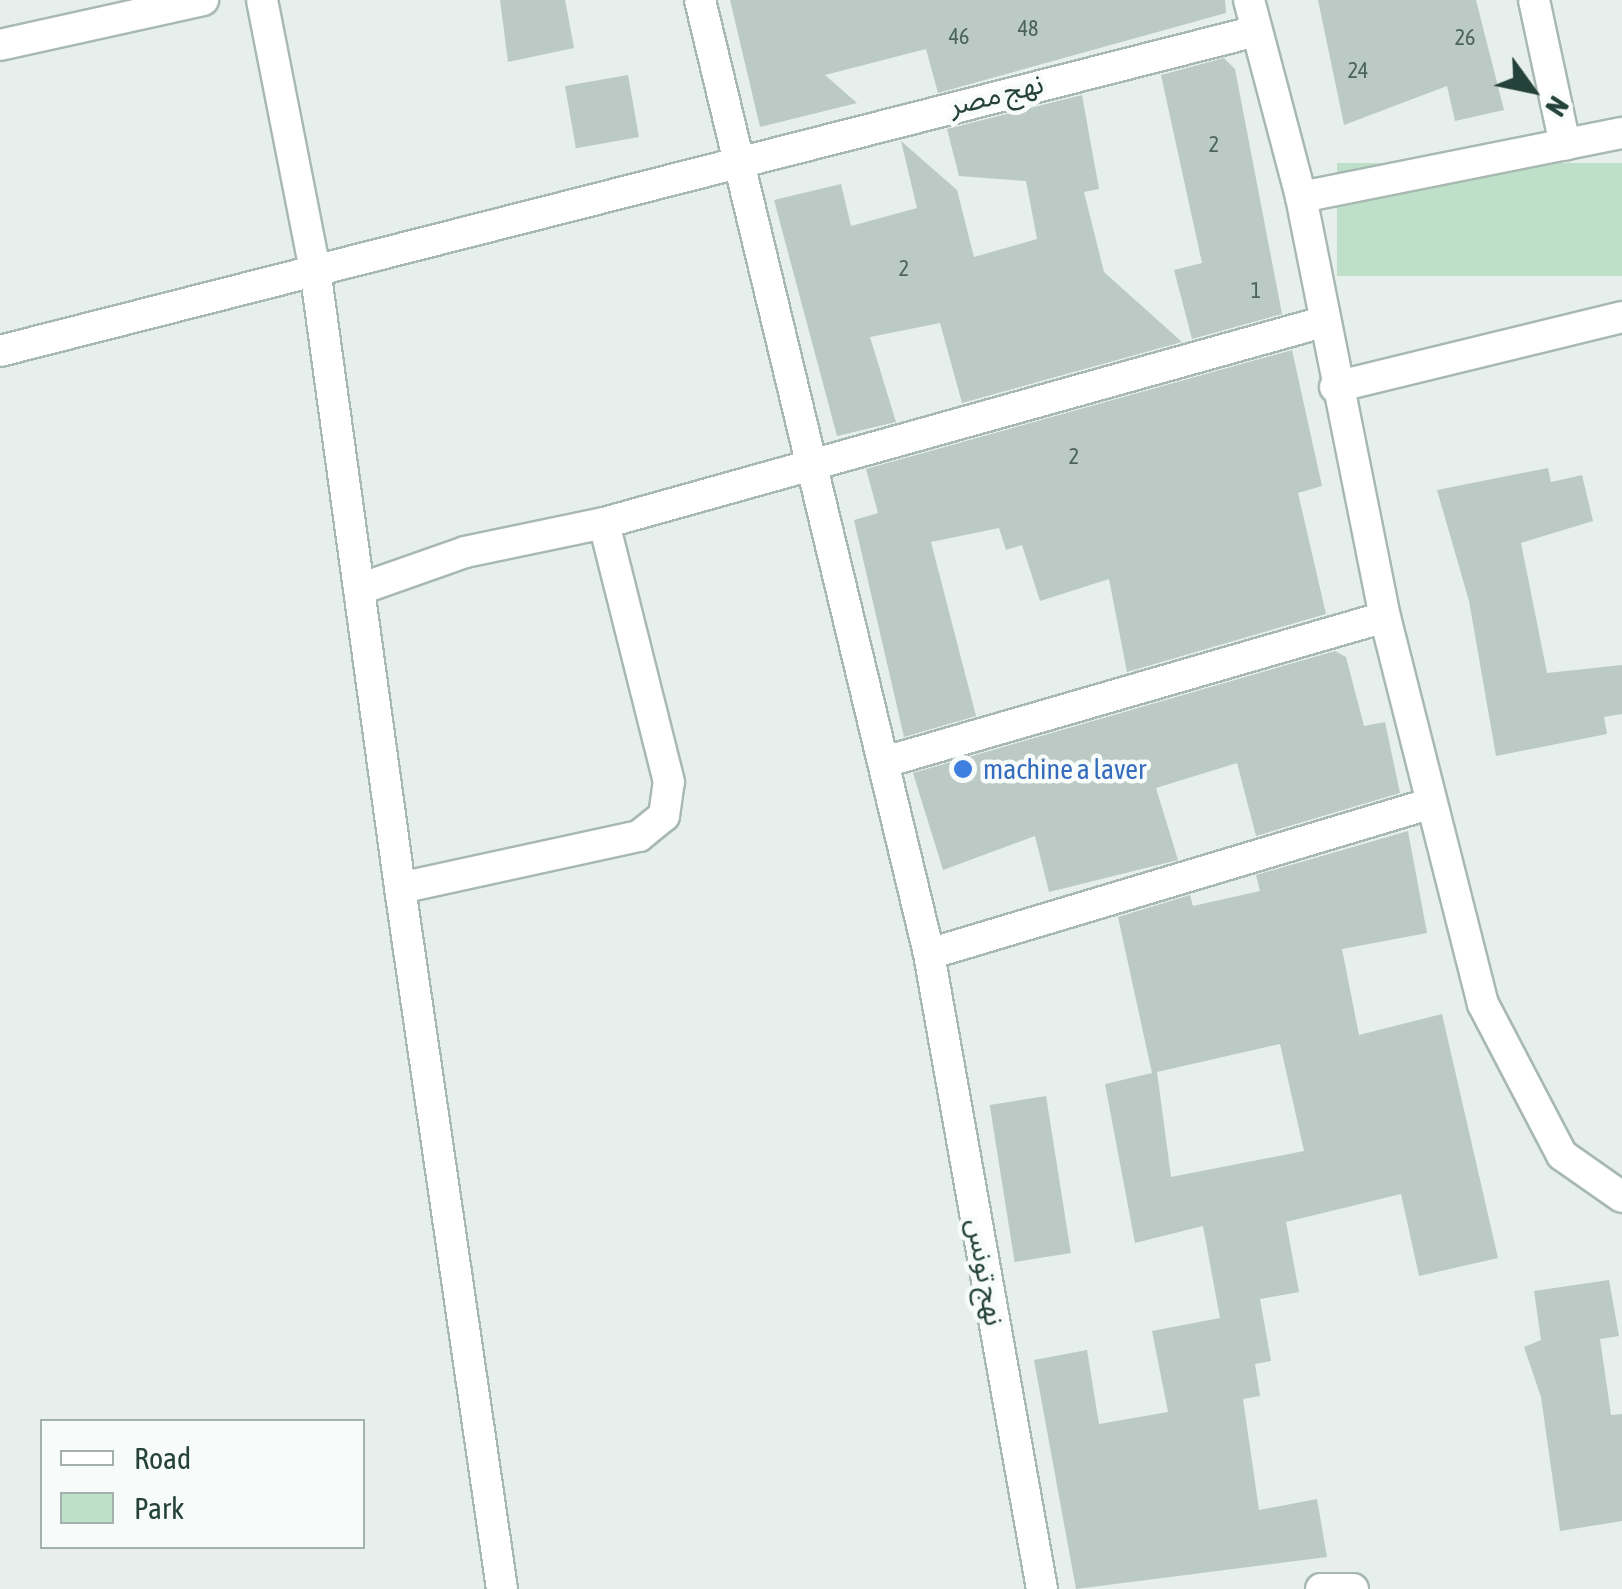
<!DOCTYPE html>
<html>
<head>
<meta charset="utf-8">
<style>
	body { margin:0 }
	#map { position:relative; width:1622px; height:1589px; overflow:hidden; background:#e6efeb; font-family:"Asap Condensed","Noto Sans Arabic",sans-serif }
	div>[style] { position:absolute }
	.green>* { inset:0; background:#bfe0c8; transform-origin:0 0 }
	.building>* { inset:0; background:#bbcac4; transform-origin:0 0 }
	.roads { filter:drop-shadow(2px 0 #a8b8b2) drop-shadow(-2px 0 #a8b8b2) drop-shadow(0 2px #a8b8b2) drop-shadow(0 -2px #a8b8b2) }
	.minor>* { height:30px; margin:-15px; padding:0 15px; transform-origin:15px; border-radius:15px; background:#fff }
	.dots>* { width:28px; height:28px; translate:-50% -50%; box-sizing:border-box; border:5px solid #f7fbf9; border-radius:50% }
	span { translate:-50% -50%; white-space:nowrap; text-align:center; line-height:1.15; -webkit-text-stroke:9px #f7fbf9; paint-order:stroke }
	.number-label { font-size:22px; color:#4a645c }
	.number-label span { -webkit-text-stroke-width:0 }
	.street-label { font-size:28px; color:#24423a }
	.shop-label { font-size:28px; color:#366cbe }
	.left { translate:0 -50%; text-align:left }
	.legend { position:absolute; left:40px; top:1419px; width:325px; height:130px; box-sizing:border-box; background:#f7fbf9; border:2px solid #a3b1ad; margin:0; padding:12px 18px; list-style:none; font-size:30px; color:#24423a }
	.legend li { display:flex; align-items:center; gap:20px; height:50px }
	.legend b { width:50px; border:2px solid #a3b1ad }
	.north { position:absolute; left:1482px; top:40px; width:100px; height:100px; -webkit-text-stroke:8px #f7fbf9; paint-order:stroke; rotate:123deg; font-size:28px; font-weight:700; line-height:40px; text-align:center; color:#24423a }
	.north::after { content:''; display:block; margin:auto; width:35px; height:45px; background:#24423a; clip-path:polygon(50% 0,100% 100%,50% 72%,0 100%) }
</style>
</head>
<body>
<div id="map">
	<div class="green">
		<div style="left:1622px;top:163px;width:113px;height:285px;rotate:90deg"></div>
	</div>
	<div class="building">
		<div style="clip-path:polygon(500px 0,565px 0,574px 48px,508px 62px)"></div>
		<div style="clip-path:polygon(730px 0,1225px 0,1226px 13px,938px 93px,926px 49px,825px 75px,857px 103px,760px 127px)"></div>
		<div style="clip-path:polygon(1318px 0,1476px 0,1504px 110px,1455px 121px,1447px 86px,1344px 125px)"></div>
		<div style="clip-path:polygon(1224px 58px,1235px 69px,1282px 314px,1192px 339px,1174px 270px,1202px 263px,1161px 75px)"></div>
		<div style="left:628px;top:75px;width:63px;height:64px;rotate:80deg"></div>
		<div style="clip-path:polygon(1082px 95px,1099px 189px,1084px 192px,1104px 272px,1182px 342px,962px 403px,940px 323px,870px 337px,896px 422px,837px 436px,774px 200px,841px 184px,851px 226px,917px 208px,901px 141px,957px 190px,974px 257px,1037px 239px,1026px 181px,959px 176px,947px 129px)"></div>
		<div style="clip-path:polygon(1292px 350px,1322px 486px,1298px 493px,1326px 614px,1127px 672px,1109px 579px,1040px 601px,1022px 545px,1006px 550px,999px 528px,931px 542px,976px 716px,904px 737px,854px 520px,878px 513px,866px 469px)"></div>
		<div style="clip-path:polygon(1548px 468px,1551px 482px,1582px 475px,1593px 521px,1521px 543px,1547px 673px,1622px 665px,1622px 714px,1604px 717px,1607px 734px,1496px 756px,1469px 601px,1437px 490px)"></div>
		<div style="clip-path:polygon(1335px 651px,1346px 657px,1364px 726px,1385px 722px,1400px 793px,1256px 836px,1237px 763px,1156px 788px,1178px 860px,1049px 892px,1035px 836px,943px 870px,913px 773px)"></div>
		<div style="clip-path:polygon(evenodd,1408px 831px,1427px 933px,1342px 949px,1359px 1035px,1442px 1014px,1498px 1258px,1419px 1276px,1401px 1194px,1286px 1222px,1299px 1292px,1260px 1299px,1271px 1361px,1255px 1364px,1260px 1396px,1243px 1399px,1259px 1510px,1317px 1499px,1327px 1557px,1076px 1589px,1034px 1360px,1087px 1350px,1099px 1424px,1168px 1412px,1152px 1331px,1220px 1318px,1203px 1226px,1135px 1243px,1105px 1084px,1152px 1073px,1118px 917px,1190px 895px,1193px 906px,1260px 891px,1256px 875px,1408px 831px,1280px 1044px,1304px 1151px,1171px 1177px,1157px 1072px,1280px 1044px)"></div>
		<div style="left:1046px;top:1096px;width:159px;height:57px;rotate:81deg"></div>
		<div style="clip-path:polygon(1609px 1280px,1619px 1336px,1600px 1339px,1611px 1415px,1622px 1414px,1622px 1521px,1560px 1531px,1541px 1397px,1524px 1347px,1541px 1340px,1534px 1291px)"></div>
	</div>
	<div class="roads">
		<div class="minor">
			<div style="left:262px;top:0;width:274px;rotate:78.9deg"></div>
			<div style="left:315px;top:269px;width:625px;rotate:82.18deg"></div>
			<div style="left:400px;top:888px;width:245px;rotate:-12.3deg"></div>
			<div style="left:639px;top:836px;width:32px;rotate:-39deg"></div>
			<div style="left:664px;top:816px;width:34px;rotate:-82deg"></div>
			<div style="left:669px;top:782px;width:267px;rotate:-104.1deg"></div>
			<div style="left:700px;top:0;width:981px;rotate:76.5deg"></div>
			<div style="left:929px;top:954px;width:522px;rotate:-16.7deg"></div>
			<div style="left:1249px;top:0;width:204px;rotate:75.2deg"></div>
			<div style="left:1301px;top:197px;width:428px;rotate:78.7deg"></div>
			<div style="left:1385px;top:617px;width:399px;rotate:75.8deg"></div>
			<div style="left:1483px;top:1004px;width:170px;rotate:62.4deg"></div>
			<div style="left:1562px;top:1155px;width:73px;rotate:35deg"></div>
			<div style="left:1534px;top:0;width:148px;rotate:77.9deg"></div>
			<div style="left:0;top:45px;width:208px;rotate:-12.5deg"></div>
			<div style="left:1301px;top:197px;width:327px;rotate:-11.3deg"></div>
			<div style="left:0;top:351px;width:1296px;rotate:-14.29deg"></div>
			<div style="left:1335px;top:387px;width:295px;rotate:-13.7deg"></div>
			<div style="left:363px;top:588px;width:108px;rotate:-19.4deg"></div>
			<div style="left:465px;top:552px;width:142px;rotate:-11.8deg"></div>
			<div style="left:604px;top:523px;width:747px;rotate:-15.62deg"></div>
			<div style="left:888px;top:761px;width:517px;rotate:-16.16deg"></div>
			<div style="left:400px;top:888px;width:708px;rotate:81.72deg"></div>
			<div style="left:929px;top:954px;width:645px;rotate:79.91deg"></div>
			<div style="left:1321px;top:1589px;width:32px"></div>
		</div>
	</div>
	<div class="dots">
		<div style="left:963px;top:769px;background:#3f7fe0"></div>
	</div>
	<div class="number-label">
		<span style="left:1028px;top:29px">48</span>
		<span style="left:959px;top:37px">46</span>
		<span style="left:1465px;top:38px">26</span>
		<span style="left:1358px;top:71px">24</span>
		<span style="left:1214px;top:145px">2</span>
		<span style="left:904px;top:269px">2</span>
		<span style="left:1256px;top:291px">1</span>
		<span style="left:1074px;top:457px">2</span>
	</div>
	<div class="street-label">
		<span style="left:996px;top:94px;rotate:-14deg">نهج مصر</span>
		<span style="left:986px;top:1272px;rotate:80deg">نهج تونس</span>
	</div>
	<div class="shop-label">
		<span class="left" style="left:983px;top:769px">machine a laver</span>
	</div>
	<ul class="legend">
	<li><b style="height:12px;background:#fff"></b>Road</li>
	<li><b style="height:28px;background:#bfe0c8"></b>Park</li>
	</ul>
	<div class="north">N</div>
</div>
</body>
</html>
